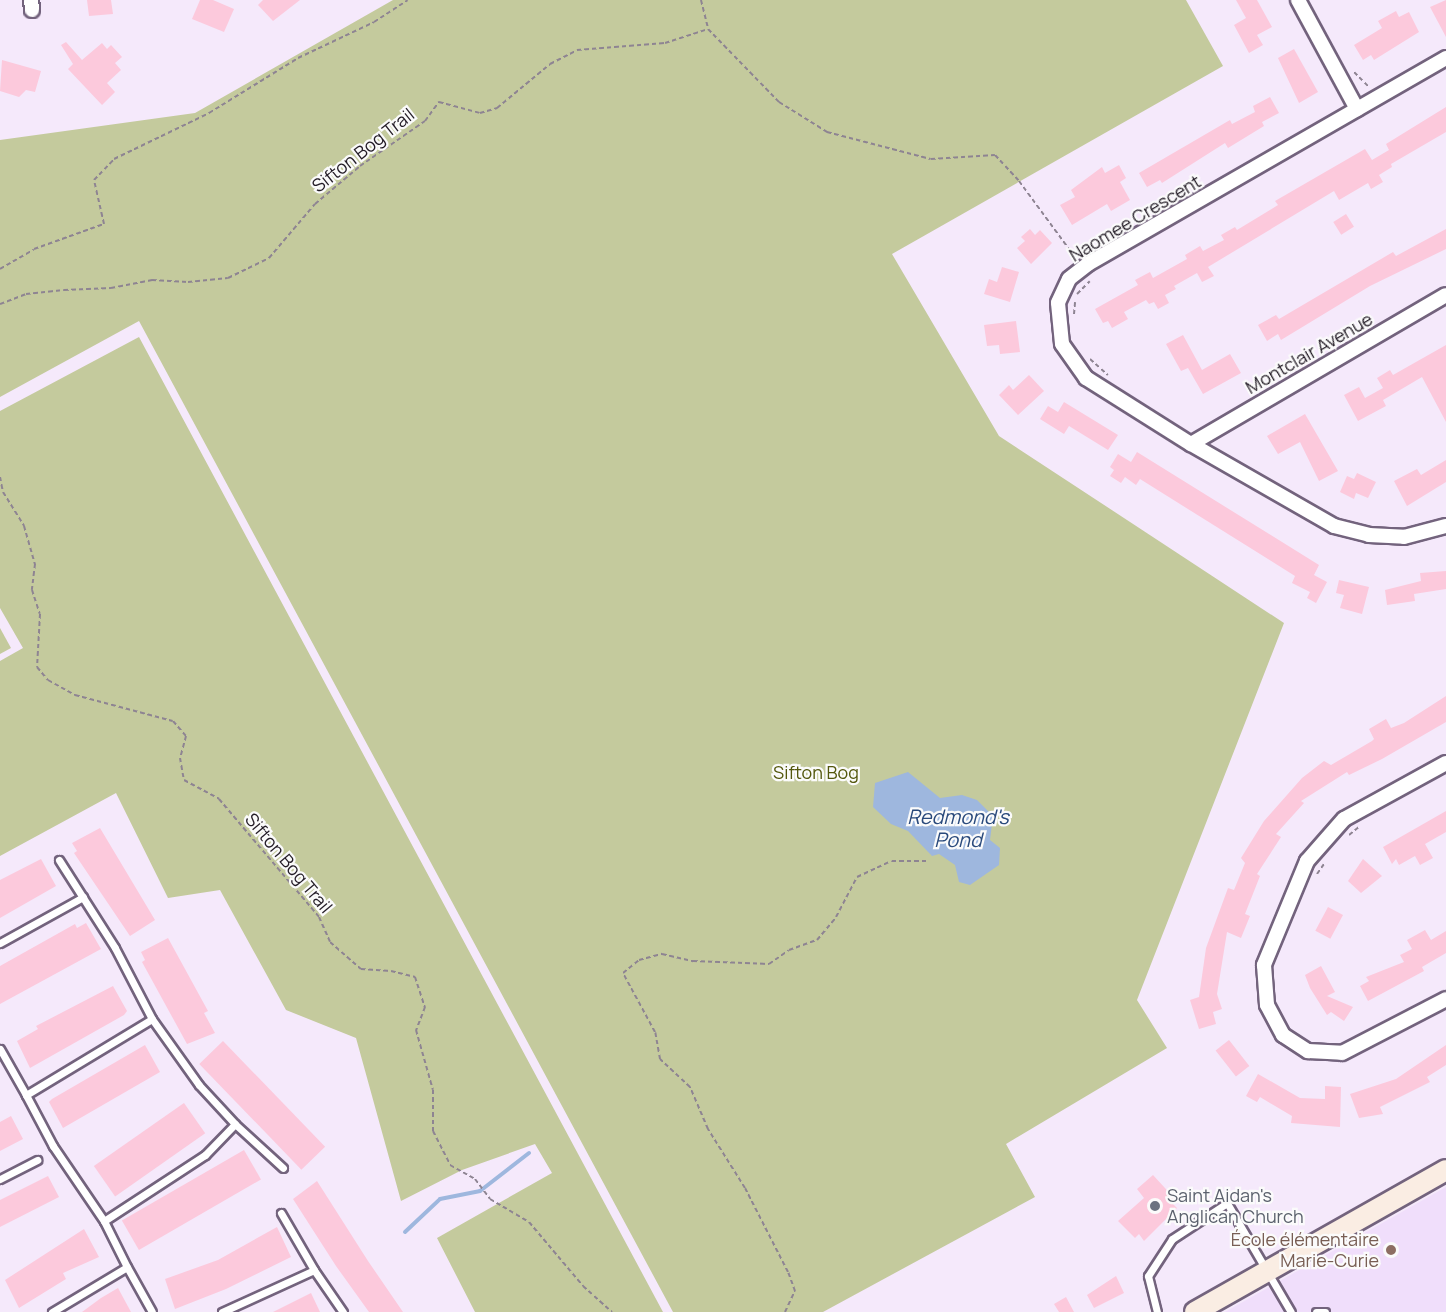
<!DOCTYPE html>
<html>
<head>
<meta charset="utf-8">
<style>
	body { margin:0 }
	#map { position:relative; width:1446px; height:1312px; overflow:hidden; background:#f5e9fb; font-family:Manrope,sans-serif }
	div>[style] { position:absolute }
	.built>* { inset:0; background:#f0defb }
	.green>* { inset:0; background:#c4ca9d }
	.water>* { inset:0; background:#9eb7de }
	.stream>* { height:4px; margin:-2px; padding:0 2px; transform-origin:2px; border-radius:2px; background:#9eb7de }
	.building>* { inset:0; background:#fcc9dc; transform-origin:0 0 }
	.path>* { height:2px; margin-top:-1px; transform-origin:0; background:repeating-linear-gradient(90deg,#8e8492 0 4.5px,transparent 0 7.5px) }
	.roads { filter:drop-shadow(2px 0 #73637d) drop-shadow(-2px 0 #73637d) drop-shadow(0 2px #73637d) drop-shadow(0 -2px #73637d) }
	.service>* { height:7px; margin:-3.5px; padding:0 3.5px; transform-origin:3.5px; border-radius:3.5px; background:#fff }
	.minor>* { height:14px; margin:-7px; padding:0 7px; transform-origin:7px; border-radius:7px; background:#fff }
	.secondary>* { height:20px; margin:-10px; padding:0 10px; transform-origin:10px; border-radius:10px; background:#faede3 }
	.dots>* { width:16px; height:16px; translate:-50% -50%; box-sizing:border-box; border:3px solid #fbfbfb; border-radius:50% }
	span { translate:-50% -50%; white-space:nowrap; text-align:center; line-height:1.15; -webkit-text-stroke:4.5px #fbfbfb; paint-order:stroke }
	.street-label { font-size:18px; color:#231c26 }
	.park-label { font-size:18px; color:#53570c }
	.worship-label { font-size:18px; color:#5b616d }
	.left { translate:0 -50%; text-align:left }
	.education-label { font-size:18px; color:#785e54 }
	.right { translate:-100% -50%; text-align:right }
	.water-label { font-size:20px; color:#2a4a7c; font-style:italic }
</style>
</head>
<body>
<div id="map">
	<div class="built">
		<div style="clip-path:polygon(1446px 1187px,1446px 1312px,1225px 1312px)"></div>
	</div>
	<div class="green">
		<div style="clip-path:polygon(393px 0,1186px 0,1223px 66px,892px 254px,999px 436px,1284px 623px,1137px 1000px,1167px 1048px,1006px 1144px,1035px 1197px,823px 1312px,673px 1312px,139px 321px,0 397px,0 140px,195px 113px)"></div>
		<div style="clip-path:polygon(139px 337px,663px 1312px,475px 1312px,437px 1238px,552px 1173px,535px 1144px,462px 1170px,401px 1201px,356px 1038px,286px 1010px,220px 890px,168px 898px,116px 793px,0 856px,0 661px,23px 648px,0 608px,0 411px)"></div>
		<div style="clip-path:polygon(0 628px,11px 648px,0 654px)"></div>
	</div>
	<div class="water">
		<div style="clip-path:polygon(908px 772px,940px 798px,962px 795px,977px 800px,993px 816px,990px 840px,1000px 848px,999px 865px,970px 885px,959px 882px,955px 865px,939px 854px,932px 856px,908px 831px,891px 824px,873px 807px,875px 783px)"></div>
	</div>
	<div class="stream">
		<div style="left:405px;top:1232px;width:48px;rotate:-43.3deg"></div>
		<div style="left:440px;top:1199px;width:41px;rotate:-11.3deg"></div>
		<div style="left:480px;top:1191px;width:62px;rotate:-37.8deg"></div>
	</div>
	<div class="building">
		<div style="clip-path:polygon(87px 0,111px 0,113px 14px,89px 16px)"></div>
		<div style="clip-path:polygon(200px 0,213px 0,234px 9px,224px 32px,192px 19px)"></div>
		<div style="clip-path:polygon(263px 0,300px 0,273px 21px,258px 5px)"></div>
		<div style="clip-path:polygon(1236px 0,1257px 0,1272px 27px,1257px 35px,1263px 45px,1249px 53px,1234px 25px,1246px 18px)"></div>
		<div style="clip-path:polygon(1446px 0,1446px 37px,1430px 7px)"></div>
		<div style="clip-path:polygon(1396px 11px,1399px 17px,1409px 12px,1419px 32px,1374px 60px,1371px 55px,1363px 60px,1354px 45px,1382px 28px,1378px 21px)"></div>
		<div style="clip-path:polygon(66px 42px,82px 60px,102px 43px,107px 49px,111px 45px,122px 57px,115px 63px,121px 70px,107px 83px,115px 92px,102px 105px,68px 69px,73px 64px,61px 45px)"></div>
		<div style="clip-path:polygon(1294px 49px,1318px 92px,1299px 103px,1278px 58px)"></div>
		<div style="clip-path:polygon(2px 60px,41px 71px,35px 92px,26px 90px,19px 97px,0 91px)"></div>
		<div style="clip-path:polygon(1270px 97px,1279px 113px,1262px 122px,1264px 126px,1228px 148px,1225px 143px,1162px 183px,1160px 180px,1147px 187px,1139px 173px,1230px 120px,1232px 124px,1255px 112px,1253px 106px)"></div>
		<div style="clip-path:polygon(1446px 107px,1446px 132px,1391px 164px,1392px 167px,1379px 175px,1383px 182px,1371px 189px,1368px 183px,1339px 200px,1334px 191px,1208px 267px,1214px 276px,1202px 282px,1197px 273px,1174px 286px,1176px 289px,1165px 295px,1169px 303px,1158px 309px,1154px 302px,1149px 304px,1146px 300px,1124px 312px,1128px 319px,1112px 328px,1108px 321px,1103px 323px,1095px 309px,1138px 285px,1135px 280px,1150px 272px,1153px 278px,1187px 259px,1185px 255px,1200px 246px,1203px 251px,1224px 240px,1221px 235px,1235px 227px,1237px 230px,1278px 205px,1275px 201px,1365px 149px,1372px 160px,1389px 150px,1386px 144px)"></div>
		<div style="clip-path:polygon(1119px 165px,1126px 178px,1120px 182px,1130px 200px,1111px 211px,1107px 204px,1072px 225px,1060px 205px,1075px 197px,1071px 190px,1102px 167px,1105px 173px)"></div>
		<div style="left:1346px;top:214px;width:15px;height:15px;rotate:58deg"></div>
		<div style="clip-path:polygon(1030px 229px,1035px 235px,1040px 230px,1052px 243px,1031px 264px,1017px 248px,1025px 241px,1021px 237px)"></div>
		<div style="clip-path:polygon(1446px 229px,1446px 249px,1370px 286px,1281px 340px,1278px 334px,1267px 341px,1258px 325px,1276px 315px,1279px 319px,1393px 252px,1396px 256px)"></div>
		<div style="clip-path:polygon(1002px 267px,1019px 272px,1010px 302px,984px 294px,989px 279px,997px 282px)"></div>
		<div style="clip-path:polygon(1016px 321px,1020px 352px,1000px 354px,999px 345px,987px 346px,984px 325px)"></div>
		<div style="clip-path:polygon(1183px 335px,1202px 370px,1230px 354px,1241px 373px,1203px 394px,1188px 368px,1181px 371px,1166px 344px)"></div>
		<div style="clip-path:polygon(1446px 345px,1446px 422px,1422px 377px,1383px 400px,1386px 406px,1358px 421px,1344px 395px,1359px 387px,1365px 398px,1383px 388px,1377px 378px,1390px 370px,1393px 375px)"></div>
		<div style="clip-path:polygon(1029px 375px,1044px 391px,1018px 415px,999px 395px,1009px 385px,1013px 390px)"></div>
		<div style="clip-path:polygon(1064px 402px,1118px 435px,1108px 450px,1069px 426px,1064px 434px,1040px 419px,1048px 406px,1058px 412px)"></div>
		<div style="clip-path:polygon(1305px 414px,1338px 471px,1319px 481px,1300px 442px,1278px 454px,1267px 436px)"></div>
		<div style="clip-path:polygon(1137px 452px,1319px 565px,1314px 575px,1327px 582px,1316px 603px,1307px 598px,1310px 592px,1292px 583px,1295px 576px,1140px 479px,1136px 485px,1125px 477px,1121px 483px,1110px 476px,1114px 470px,1110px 467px,1118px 454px,1131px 462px)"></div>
		<div style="clip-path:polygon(1446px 460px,1446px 482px,1407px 506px,1394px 481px,1417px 469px,1421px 475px)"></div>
		<div style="clip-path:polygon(1357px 473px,1376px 482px,1368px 498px,1356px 493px,1354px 499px,1340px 492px,1347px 476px,1354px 479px)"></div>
		<div style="clip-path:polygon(1446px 571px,1446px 589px,1414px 594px,1415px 601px,1387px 605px,1385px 590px,1421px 581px,1420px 573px)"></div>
		<div style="clip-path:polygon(1339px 580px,1369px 587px,1362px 614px,1340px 608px,1344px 595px,1336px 593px)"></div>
		<div style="clip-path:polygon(1446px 696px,1446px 722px,1382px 759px,1349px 775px,1347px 772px,1301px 801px,1304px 803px,1276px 834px,1281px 837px,1257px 874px,1260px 876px,1245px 914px,1250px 916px,1241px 938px,1227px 932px,1217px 994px,1222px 1009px,1213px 1012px,1216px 1024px,1199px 1029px,1190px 1000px,1199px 997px,1206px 948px,1228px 888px,1234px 890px,1245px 863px,1241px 858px,1264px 821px,1302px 778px,1324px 761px,1331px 765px,1372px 741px,1374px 739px,1369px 729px,1386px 719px,1391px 728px,1404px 723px)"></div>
		<div style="clip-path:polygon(1446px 811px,1446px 832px,1425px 844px,1433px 858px,1420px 865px,1415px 856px,1399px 865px,1396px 859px,1392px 864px,1383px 847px)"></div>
		<div style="clip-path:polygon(100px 828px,155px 920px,130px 936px,74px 853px,77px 851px,72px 843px)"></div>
		<div style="clip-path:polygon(41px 859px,56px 886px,0 918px,0 880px)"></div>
		<div style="clip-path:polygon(1363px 859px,1382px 876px,1361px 893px,1348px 881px)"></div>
		<div style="left:1328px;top:907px;width:17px;height:27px;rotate:28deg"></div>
		<div style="clip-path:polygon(86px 923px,101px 949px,0 1004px,0 966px,75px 924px,77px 928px)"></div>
		<div style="clip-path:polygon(1425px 930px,1431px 940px,1446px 931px,1446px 953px,1422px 967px,1424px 971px,1368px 1001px,1360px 986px,1369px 981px,1366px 977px,1404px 962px,1400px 955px,1412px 949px,1407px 940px)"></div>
		<div style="clip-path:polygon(168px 938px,208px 1011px,204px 1013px,215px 1033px,187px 1044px,142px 962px,145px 960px,141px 952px)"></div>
		<div style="clip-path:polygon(1321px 966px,1335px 992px,1327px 996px,1353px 1007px,1344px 1021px,1331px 1012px,1327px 1015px,1310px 988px,1305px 975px)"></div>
		<div style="clip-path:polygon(113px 986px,127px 1011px,124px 1015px,30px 1068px,17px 1041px,38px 1029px,36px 1026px)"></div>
		<div style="left:1229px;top:1040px;width:33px;height:17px;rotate:52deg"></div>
		<div style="left:223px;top:1041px;width:147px;height:33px;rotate:46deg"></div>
		<div style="clip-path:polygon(145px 1045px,160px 1072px,63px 1128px,49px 1102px,52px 1099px)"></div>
		<div style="clip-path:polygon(1446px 1045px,1446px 1065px,1427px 1077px,1430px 1082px,1380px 1107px,1383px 1114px,1359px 1118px,1350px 1094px,1396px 1079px)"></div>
		<div style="clip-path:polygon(1258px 1074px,1300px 1098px,1325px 1099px,1325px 1086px,1341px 1087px,1340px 1127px,1291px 1123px,1292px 1116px,1260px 1097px,1257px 1102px,1246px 1096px)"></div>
		<div style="left:184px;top:1103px;width:37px;height:110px;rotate:55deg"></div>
		<div style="clip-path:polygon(11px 1116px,23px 1139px,0 1151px,0 1122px)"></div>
		<div style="left:244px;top:1150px;width:34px;height:141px;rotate:60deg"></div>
		<div style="clip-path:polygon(1153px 1175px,1176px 1200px,1172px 1203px,1177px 1208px,1144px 1241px,1139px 1234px,1135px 1238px,1118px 1221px,1144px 1198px,1137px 1189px)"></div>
		<div style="clip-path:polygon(48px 1176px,59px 1197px,0 1227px,0 1200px)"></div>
		<div style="clip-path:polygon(317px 1181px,368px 1261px,403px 1312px,369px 1312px,336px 1266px,293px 1199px)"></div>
		<div style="clip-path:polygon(277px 1227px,291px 1257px,226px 1289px,175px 1309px,165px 1279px,218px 1260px)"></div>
		<div style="clip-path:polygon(84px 1229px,99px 1257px,63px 1273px,66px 1279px,19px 1308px,5px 1280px)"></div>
		<div style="clip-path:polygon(1116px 1276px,1124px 1293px,1094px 1308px,1087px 1295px)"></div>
		<div style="clip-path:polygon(118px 1288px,131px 1312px,82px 1312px,101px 1298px)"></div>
		<div style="clip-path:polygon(311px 1293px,320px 1312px,273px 1312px)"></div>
		<div style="clip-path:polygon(1066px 1297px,1074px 1312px,1059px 1312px,1054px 1304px)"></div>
	</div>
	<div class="path">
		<div style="left:701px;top:0;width:30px;rotate:76deg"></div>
		<div style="left:708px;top:29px;width:102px;rotate:45.8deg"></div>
		<div style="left:779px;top:102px;width:57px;rotate:32deg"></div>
		<div style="left:827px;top:132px;width:107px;rotate:14.6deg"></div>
		<div style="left:931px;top:159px;width:64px;rotate:-3.6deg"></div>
		<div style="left:995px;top:155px;width:35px;rotate:47deg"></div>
		<div style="left:1019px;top:181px;width:93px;rotate:53.7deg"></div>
		<div style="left:1354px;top:72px;width:21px;rotate:45deg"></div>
		<div style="left:0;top:269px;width:39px;rotate:-30deg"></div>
		<div style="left:34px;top:249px;width:74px;rotate:-19.7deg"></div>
		<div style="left:104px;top:224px;width:45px;rotate:-102.8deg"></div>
		<div style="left:94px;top:180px;width:29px;rotate:-46deg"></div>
		<div style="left:114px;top:159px;width:106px;rotate:-25.8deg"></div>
		<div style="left:209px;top:113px;width:105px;rotate:-31.7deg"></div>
		<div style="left:298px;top:58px;width:84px;rotate:-25.3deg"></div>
		<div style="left:374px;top:22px;width:40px;rotate:-32.9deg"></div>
		<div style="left:1077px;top:294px;width:18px;rotate:-45deg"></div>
		<div style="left:0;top:304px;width:28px;rotate:-21deg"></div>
		<div style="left:26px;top:294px;width:38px;rotate:-6deg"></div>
		<div style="left:64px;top:290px;width:47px;rotate:-2.4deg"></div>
		<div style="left:111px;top:288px;width:42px;rotate:-11deg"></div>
		<div style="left:152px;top:280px;width:36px;rotate:3deg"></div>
		<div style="left:188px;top:282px;width:40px;rotate:-5.7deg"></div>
		<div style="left:228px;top:278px;width:46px;rotate:-26deg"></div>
		<div style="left:269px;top:258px;width:71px;rotate:-49.6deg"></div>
		<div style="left:315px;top:204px;width:59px;rotate:-40.2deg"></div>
		<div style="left:360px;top:166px;width:79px;rotate:-34.7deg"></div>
		<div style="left:425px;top:121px;width:24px;rotate:-54deg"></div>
		<div style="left:439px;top:102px;width:42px;rotate:15deg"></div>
		<div style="left:480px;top:113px;width:18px;rotate:-16deg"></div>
		<div style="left:497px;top:108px;width:69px;rotate:-39.7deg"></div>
		<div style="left:550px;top:64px;width:30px;rotate:-27deg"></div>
		<div style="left:577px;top:50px;width:88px;rotate:-4.5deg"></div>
		<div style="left:665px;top:43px;width:45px;rotate:-18deg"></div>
		<div style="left:1074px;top:314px;width:12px;rotate:-85deg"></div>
		<div style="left:1090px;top:359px;width:24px;rotate:42deg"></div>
		<div style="left:0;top:477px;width:15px;rotate:79deg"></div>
		<div style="left:3px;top:492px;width:40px;rotate:58deg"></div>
		<div style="left:24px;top:526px;width:40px;rotate:74deg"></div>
		<div style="left:35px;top:564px;width:26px;rotate:97deg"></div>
		<div style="left:32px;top:590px;width:25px;rotate:72deg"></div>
		<div style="left:40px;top:614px;width:53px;rotate:93.2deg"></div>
		<div style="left:37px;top:667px;width:17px;rotate:50deg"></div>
		<div style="left:48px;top:680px;width:31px;rotate:29deg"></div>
		<div style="left:75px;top:695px;width:101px;rotate:14.9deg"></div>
		<div style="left:173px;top:721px;width:20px;rotate:49deg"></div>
		<div style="left:186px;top:736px;width:23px;rotate:105deg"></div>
		<div style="left:180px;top:758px;width:22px;rotate:80deg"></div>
		<div style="left:184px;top:780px;width:40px;rotate:28deg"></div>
		<div style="left:219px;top:799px;width:155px;rotate:49.7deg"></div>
		<div style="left:319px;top:917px;width:27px;rotate:66deg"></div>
		<div style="left:330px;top:942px;width:41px;rotate:41.1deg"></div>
		<div style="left:361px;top:969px;width:30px;rotate:4deg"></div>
		<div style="left:391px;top:971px;width:25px;rotate:14deg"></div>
		<div style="left:415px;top:977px;width:32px;rotate:72deg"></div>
		<div style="left:425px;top:1007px;width:25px;rotate:111deg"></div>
		<div style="left:416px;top:1030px;width:62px;rotate:74.2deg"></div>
		<div style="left:433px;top:1090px;width:41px;rotate:90deg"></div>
		<div style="left:433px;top:1131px;width:38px;rotate:63deg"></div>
		<div style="left:450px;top:1165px;width:29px;rotate:29deg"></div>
		<div style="left:475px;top:1179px;width:25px;rotate:53deg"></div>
		<div style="left:490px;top:1199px;width:45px;rotate:30.5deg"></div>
		<div style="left:529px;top:1222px;width:84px;rotate:49.8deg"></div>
		<div style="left:583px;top:1286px;width:39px;rotate:42deg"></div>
		<div style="left:1349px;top:835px;width:13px;rotate:-39deg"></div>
		<div style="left:1317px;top:874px;width:12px;rotate:-55deg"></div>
		<div style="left:785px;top:1312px;width:23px;rotate:-65deg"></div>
		<div style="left:795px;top:1291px;width:20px;rotate:-110deg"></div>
		<div style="left:788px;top:1272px;width:94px;rotate:-117.1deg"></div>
		<div style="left:745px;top:1188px;width:70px;rotate:-122.1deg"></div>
		<div style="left:708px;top:1129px;width:46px;rotate:-113.2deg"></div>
		<div style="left:690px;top:1087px;width:41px;rotate:-137deg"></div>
		<div style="left:660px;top:1059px;width:27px;rotate:-100deg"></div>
		<div style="left:655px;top:1032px;width:67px;rotate:-118.5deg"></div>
		<div style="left:623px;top:973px;width:21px;rotate:-39deg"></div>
		<div style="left:639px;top:960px;width:24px;rotate:-15deg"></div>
		<div style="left:662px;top:954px;width:32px;rotate:13deg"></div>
		<div style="left:693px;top:961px;width:76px;rotate:2.3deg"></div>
		<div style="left:769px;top:964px;width:24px;rotate:-35deg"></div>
		<div style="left:789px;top:950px;width:30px;rotate:-20deg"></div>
		<div style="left:817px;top:940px;width:30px;rotate:-50deg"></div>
		<div style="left:836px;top:917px;width:45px;rotate:-62.3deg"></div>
		<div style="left:857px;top:877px;width:38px;rotate:-25deg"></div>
		<div style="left:892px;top:861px;width:34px"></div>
	</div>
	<div class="roads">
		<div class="service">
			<div style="left:59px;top:860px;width:104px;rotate:57.5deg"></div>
			<div style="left:115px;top:948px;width:80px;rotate:62.5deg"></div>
			<div style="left:0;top:943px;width:95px;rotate:-29deg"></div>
			<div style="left:0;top:1049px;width:53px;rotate:60.5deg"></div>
			<div style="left:0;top:1179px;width:42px;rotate:-27.2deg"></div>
			<div style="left:281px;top:1213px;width:66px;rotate:59.9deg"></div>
			<div style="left:104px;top:1221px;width:91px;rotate:-124.2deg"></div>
			<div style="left:53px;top:1146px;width:58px;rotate:-117.9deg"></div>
			<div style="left:26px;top:1095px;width:147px;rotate:-31.1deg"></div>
			<div style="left:152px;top:1019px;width:81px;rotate:54.5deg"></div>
			<div style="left:199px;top:1085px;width:53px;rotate:47.3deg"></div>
			<div style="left:127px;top:1267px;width:51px;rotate:-116.6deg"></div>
			<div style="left:104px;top:1221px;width:121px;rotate:-33.2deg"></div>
			<div style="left:205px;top:1155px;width:43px;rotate:-45.9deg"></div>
			<div style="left:235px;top:1124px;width:65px;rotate:42.5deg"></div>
			<div style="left:52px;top:1312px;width:87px;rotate:-31deg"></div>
			<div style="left:127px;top:1267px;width:51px;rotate:60.9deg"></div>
			<div style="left:222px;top:1312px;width:101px;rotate:-24.5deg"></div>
			<div style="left:314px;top:1270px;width:51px;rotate:55.4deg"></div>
			<div style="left:1157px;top:1312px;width:37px;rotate:-104deg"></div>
			<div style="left:1148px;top:1276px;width:44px;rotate:-57deg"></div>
			<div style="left:1172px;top:1239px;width:66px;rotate:-33.2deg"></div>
			<div style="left:1227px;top:1203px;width:126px;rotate:59.6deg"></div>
			<div style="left:1316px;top:1312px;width:9px"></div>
		</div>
		<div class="minor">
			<div style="left:31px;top:0;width:10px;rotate:84deg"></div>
			<div style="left:1298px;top:0;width:124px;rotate:61.6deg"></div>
			<div style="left:1446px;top:58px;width:413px;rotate:150.1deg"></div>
			<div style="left:1088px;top:264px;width:24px;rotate:142deg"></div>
			<div style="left:1069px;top:279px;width:26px;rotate:115deg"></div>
			<div style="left:1058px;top:303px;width:41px;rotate:84.4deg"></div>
			<div style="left:1062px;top:344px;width:42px;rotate:54.8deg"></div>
			<div style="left:1086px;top:378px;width:124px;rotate:32.2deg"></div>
			<div style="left:1191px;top:444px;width:165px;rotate:29.8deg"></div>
			<div style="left:1334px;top:526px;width:36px;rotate:14deg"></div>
			<div style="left:1369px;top:535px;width:35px;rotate:3deg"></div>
			<div style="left:1404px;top:537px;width:43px;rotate:-14.7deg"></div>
			<div style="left:1191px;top:444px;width:295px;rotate:-30.3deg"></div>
			<div style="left:1446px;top:763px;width:116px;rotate:151.2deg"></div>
			<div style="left:1344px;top:819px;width:56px;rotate:131.4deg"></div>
			<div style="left:1307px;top:861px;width:113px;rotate:112.5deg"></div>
			<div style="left:1264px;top:965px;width:40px;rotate:85.7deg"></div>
			<div style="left:1267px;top:1005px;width:34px;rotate:62deg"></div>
			<div style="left:1283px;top:1035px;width:30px;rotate:33deg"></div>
			<div style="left:1308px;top:1051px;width:34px;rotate:3deg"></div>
			<div style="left:1342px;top:1053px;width:117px;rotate:-27.4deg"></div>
		</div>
		<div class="secondary">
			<div style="left:1195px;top:1312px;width:288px;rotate:-29.5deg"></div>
		</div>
	</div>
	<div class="dots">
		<div style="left:1155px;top:1206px;background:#6b7280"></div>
		<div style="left:1391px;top:1250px;background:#8d6e63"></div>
	</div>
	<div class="street-label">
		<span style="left:363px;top:150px;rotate:-38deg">Sifton Bog Trail</span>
		<span style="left:1135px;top:218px;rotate:-31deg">Naomee Crescent</span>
		<span style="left:1309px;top:353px;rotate:-30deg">Montclair Avenue</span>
		<span style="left:289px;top:863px;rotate:50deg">Sifton Bog Trail</span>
	</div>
	<div class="park-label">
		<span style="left:816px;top:772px">Sifton Bog</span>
	</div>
	<div class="worship-label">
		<span class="left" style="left:1167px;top:1206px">Saint Aidan's<br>Anglican Church</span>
	</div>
	<div class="education-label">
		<span class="right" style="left:1379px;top:1250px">École élémentaire<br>Marie-Curie</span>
	</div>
	<div class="water-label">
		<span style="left:958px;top:828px">Redmond's<br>Pond</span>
	</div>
</div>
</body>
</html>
